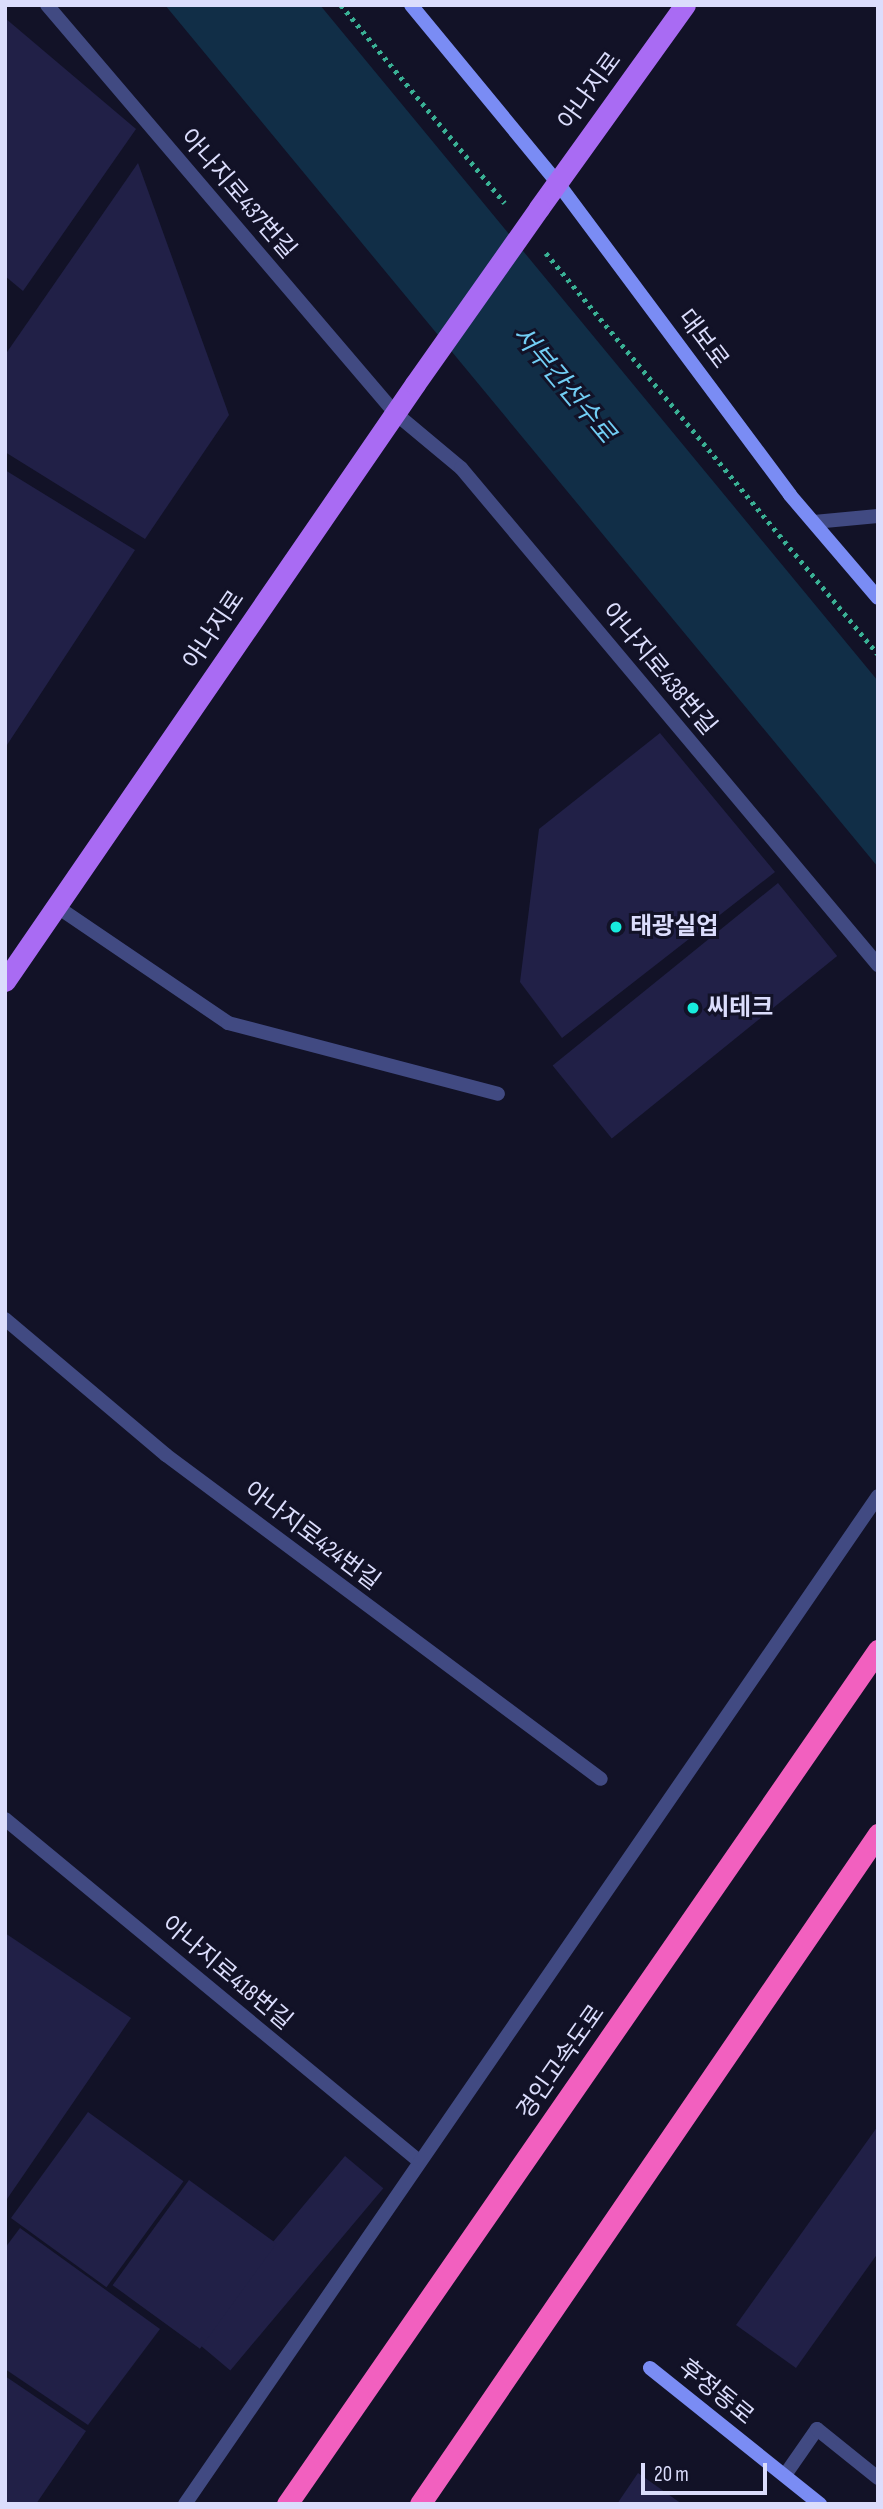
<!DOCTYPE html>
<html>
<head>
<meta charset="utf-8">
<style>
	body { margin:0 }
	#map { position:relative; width:883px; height:2509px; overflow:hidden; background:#121227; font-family:"Sofia Sans Condensed","Noto Sans KR",sans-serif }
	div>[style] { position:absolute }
	.water>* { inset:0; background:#112e47 }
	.building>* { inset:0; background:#212047; transform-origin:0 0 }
	.path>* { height:4.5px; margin-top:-2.25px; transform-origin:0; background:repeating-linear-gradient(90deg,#3ab195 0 3.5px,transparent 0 8.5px) }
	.lane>* { height:14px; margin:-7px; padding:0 7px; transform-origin:7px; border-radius:7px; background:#414a82 }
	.street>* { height:14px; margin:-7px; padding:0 7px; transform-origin:7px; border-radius:7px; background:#414a82 }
	.secondary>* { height:14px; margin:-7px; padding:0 7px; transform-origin:7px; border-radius:7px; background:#7a8cf4 }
	.primary>* { height:21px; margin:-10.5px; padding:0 10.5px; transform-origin:10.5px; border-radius:10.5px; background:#a96bf3 }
	.highway>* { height:21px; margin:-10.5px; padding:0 10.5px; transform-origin:10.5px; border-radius:10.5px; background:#f260bf }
	.primary-bridge>* { height:21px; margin:-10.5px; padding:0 10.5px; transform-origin:10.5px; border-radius:10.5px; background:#a96bf3 }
	.dots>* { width:19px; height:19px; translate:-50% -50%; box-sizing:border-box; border:4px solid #121227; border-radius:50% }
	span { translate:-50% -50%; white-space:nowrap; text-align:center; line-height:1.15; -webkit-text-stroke:6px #121227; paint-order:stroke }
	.street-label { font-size:24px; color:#dbddfc }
	.poi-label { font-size:24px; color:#dbddfc; font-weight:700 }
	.left { translate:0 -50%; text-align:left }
	.water-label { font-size:26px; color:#72cef4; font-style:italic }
	.frame { position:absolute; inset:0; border:7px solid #dbddfc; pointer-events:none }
	.scale { position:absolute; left:641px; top:2463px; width:126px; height:32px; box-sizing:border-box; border:4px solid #dbddfc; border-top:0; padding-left:9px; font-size:21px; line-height:24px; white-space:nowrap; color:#dbddfc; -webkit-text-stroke:5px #121227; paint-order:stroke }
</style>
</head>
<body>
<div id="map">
	<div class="water">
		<div style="clip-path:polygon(165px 5px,320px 5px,878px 681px,878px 867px)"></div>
	</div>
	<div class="building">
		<div style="clip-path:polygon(5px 18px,136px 129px,23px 291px,5px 276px)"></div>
		<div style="clip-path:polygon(138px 163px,229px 415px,145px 539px,5px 452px,5px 355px)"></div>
		<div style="clip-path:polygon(5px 470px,135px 550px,5px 748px)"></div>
		<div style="clip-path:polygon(660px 733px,775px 872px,562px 1038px,520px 982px,539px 829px)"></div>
		<div style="left:778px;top:883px;width:94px;height:290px;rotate:51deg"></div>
		<div style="clip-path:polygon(5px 1933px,131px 2018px,5px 2202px)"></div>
		<div style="left:88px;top:2112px;width:118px;height:131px;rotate:36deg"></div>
		<div style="clip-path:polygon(878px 2126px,878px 2253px,796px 2368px,736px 2325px)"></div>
		<div style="left:345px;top:2156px;width:50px;height:238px;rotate:40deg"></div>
		<div style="left:189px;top:2180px;width:108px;height:130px;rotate:36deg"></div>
		<div style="clip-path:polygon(20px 2228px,160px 2329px,88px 2425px,5px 2369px,5px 2248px)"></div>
		<div style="clip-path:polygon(5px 2376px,86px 2431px,36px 2504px,5px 2504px)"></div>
		<div style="clip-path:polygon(638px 2473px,682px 2504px,617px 2504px)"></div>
	</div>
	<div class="path">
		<div style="left:341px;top:5px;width:257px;rotate:50.4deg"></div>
		<div style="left:546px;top:253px;width:521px;rotate:50.38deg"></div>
	</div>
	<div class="lane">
		<div style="left:785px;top:2475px;width:56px;rotate:-55.2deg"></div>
		<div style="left:817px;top:2429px;width:78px;rotate:38.8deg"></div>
	</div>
	<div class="street">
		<div style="left:47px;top:5px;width:536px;rotate:49.54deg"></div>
		<div style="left:395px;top:413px;width:86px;rotate:39.8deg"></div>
		<div style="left:461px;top:468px;width:649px;rotate:50deg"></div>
		<div style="left:814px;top:522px;width:64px;rotate:-5.4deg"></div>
		<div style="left:56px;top:906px;width:208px;rotate:34.2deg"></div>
		<div style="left:228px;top:1023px;width:279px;rotate:14.7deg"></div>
		<div style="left:5px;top:1319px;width:211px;rotate:40.2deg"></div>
		<div style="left:166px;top:1455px;width:542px;rotate:36.68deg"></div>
		<div style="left:5px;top:1819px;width:538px;rotate:39.57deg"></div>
		<div style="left:185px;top:2504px;width:1223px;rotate:-55.49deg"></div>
	</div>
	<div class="secondary">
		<div style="left:411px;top:5px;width:229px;rotate:50.5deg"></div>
		<div style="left:557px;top:182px;width:390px;rotate:53.3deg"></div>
		<div style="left:790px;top:495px;width:135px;rotate:49.5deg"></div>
		<div style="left:650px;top:2368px;width:218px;rotate:38.7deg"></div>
	</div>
	<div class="primary">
		<div style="left:539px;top:208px;width:250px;rotate:-54.3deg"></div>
		<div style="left:5px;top:981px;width:724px;rotate:-55.52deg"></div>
	</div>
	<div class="highway">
		<div style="left:287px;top:2504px;width:1039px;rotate:-55.32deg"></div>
		<div style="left:420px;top:2504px;width:812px;rotate:-55.64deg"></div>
	</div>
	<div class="primary-bridge">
		<div style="left:415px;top:384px;width:215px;rotate:-54.8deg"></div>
	</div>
	<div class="dots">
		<div style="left:616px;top:927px;background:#17ecdd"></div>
		<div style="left:693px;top:1008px;background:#17ecdd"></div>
	</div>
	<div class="street-label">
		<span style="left:590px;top:91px;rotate:-54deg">아나지로</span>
		<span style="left:238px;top:194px;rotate:49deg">아나지로437번길</span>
		<span style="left:703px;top:339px;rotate:53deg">대보로</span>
		<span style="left:214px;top:630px;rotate:-56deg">아나지로</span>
		<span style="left:659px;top:669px;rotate:50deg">아나지로438번길</span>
		<span style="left:312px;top:1536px;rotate:37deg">아나지로424번길</span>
		<span style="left:227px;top:1973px;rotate:40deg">아나지로418번길</span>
		<span style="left:561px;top:2062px;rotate:-55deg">경인고속도로</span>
		<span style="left:716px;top:2392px;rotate:39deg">후정동로</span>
	</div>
	<div class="poi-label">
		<span class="left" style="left:630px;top:927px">태광실업</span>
		<span class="left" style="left:707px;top:1008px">씨테크</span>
	</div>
	<div class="water-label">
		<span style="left:563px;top:385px;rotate:50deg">서부간선수로</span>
	</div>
	<div class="frame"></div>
	<div class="scale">20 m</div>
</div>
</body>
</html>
